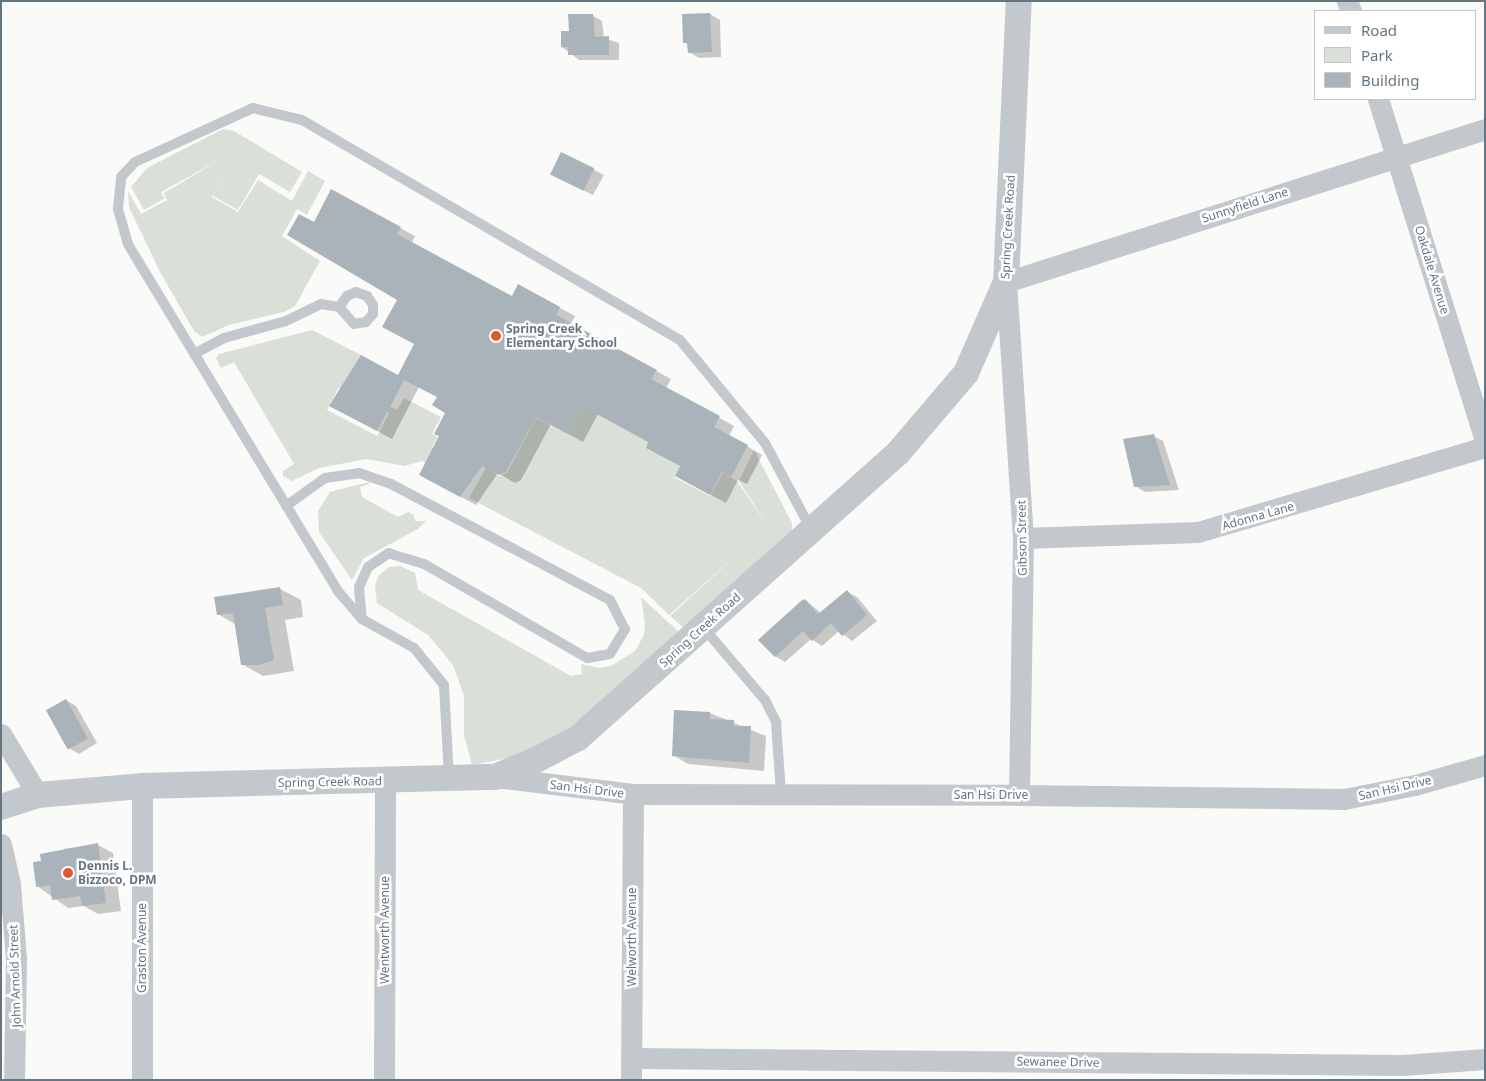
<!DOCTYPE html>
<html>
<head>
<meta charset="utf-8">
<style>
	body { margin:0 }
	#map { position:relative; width:1486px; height:1081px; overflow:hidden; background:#fafaf8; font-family:"Noto Sans",sans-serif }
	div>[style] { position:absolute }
	.green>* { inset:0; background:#dadfd7 }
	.shadow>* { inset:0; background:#0003 }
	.building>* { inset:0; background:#aab3b9; transform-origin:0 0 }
	.service>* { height:10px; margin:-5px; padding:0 5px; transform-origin:5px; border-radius:5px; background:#c3c8cc }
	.minor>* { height:21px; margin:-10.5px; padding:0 10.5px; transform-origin:10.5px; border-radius:10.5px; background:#c3c8cc }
	.tertiary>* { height:26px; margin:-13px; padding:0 13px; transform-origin:13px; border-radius:13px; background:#c3c8cc }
	.dots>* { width:14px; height:14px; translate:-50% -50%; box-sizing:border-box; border:2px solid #fff; border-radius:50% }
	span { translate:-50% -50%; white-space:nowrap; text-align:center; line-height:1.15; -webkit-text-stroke:5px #fff; paint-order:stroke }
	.street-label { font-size:12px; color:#657683 }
	.poi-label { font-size:12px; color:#657683; font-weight:700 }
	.left { translate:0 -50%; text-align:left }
	.frame { position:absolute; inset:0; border:2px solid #657683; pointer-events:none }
	.legend { position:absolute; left:1314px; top:10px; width:162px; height:90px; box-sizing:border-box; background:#fff; border:1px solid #c1c8cd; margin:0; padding:6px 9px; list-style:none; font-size:15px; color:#657683 }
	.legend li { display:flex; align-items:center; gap:10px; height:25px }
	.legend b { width:25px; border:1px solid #c1c8cd }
</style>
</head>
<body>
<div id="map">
	<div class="green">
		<div style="clip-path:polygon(223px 129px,234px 131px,302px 172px,290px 192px,259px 174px,238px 210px,213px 196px,230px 166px,212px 197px,238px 212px,258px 180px,292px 201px,308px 171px,325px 181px,307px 215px,297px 209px,282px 236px,320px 261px,295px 306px,284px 312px,229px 325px,202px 337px,194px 331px,160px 272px,129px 207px,128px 191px,141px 214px,167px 200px,164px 193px,221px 159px,161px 192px,165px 198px,144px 210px,131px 187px,147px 168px)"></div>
		<div style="clip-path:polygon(312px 330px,361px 355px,360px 398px,339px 387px,327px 410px,377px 436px,389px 413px,380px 408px,376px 399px,397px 410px,404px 398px,441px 417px,432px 434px,438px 437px,432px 447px,440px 451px,432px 467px,422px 461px,404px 466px,367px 459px,319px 468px,292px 481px,283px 476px,283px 471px,294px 464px,234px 362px,221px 368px,216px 358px,219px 354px)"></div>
		<div style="clip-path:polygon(582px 406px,648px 442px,646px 447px,680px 466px,674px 477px,710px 496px,723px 473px,737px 481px,768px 527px,739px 481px,754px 450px,792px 523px,792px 532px,684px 628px,670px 616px,747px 546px,669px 615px,641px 588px,469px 498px,486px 468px,499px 476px,507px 473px,536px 418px,567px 434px)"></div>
		<div style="clip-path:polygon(369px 482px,369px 484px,360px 487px,362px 497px,398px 517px,408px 512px,414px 515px,415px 521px,426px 521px,418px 529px,364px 558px,352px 580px,319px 532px,318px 511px,330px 492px)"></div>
		<div style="clip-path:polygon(400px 566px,415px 573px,418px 590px,571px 676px,582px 674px,581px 664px,599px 668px,611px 666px,635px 651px,644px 635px,645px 624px,641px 597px,680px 633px,576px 723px,549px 741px,514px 757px,472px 765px,464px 735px,464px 696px,453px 665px,428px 635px,377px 603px,375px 587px,378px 576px,389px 567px)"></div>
	</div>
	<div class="shadow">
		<div style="clip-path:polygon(710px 14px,720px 20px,721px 57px,699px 58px,689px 52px,688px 44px,685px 42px,683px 15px)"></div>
		<div style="clip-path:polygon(592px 15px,602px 21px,604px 38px,619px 43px,619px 60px,579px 60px,562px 47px,570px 33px)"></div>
		<div style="clip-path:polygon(561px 153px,604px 175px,593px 195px,561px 179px)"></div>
		<div style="clip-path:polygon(332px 191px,415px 236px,412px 243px,512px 298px,519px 286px,560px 308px,575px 316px,570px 325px,671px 379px,666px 388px,734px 426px,729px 436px,762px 455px,747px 484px,738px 480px,726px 503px,691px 484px,682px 466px,650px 442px,598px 414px,583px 442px,551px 424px,521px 480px,515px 483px,498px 473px,476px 505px,435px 483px,447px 413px,438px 397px,419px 387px,392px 439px,346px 414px,398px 377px,415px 344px,398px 300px,314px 224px)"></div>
		<div style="clip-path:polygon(1153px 436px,1163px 441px,1179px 490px,1145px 492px,1135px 486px)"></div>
		<div style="clip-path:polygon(280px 589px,301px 600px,303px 617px,285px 620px,294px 671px,263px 676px,242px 664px,236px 625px,218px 614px)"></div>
		<div style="clip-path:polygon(847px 592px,857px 597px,877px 621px,852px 641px,839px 631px,822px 646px,811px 639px,785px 662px,775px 656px,805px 600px,821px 613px)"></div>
		<div style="clip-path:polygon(66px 700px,76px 706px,97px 743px,79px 754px,69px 748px)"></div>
		<div style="clip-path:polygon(675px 712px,710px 713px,766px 736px,764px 771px,688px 764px,673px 755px)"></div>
		<div style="clip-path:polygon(98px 845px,113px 853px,121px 911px,98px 914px,84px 906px,68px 908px,37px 886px,43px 862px,63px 853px,63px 849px)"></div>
	</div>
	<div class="building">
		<div style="clip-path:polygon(710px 13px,712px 52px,688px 53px,687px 43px,683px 43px,682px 14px)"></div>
		<div style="clip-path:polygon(568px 14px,593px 14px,595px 37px,609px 36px,609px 55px,568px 55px,568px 47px,561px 47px,561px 31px,569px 31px)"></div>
		<div style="left:561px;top:152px;width:37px;height:25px;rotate:26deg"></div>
		<div style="clip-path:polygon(331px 189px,401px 227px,397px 234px,512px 296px,518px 284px,560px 307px,556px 315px,657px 370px,651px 379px,720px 416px,714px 427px,748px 445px,731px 477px,722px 472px,710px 495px,675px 476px,680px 466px,646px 448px,648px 442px,582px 406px,567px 434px,536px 417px,506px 472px,499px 475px,482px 466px,460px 497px,419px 475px,439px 436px,434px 434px,445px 413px,432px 405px,437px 397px,404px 380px,377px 431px,329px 406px,361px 355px,398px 375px,414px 344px,382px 327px,397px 300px,287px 235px,299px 214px,314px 222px)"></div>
		<div style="clip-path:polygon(1154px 434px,1170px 485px,1134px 487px,1123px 439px)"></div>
		<div style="clip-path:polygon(280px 587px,283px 605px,265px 608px,274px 660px,258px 665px,241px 665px,233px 613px,217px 615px,214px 597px)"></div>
		<div style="clip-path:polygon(847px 590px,867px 615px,842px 636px,831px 623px,812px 641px,803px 631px,775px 657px,758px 640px,801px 601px,805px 599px,818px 614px)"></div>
		<div style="left:66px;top:699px;width:45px;height:23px;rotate:61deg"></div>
		<div style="clip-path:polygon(674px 710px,710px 712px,710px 719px,734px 720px,734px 726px,751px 726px,749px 763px,672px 756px)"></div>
		<div style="clip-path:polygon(98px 843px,106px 903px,82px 906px,80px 896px,52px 900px,50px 885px,36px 887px,33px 862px,41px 861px,40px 854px)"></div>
	</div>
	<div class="service">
		<div style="left:194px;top:354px;width:34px;rotate:-28deg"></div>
		<div style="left:224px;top:338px;width:64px;rotate:-15.3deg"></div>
		<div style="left:286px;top:321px;width:39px;rotate:-26deg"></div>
		<div style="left:321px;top:304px;width:18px;rotate:9deg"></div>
		<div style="left:339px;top:307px;width:14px;rotate:-54deg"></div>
		<div style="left:347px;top:296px;width:10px;rotate:-24deg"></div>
		<div style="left:356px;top:292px;width:12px;rotate:20deg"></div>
		<div style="left:367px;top:296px;width:11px;rotate:56deg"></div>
		<div style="left:373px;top:305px;width:9px;rotate:90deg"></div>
		<div style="left:373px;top:314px;width:11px;rotate:131deg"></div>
		<div style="left:366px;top:322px;width:12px;rotate:171deg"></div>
		<div style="left:354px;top:324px;width:23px;rotate:-131deg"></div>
		<div style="left:286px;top:506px;width:48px;rotate:-35.7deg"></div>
		<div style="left:325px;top:478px;width:34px;rotate:-8deg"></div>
		<div style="left:359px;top:473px;width:34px;rotate:19deg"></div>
		<div style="left:391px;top:484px;width:248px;rotate:27.9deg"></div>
		<div style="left:610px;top:600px;width:33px;rotate:63deg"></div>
		<div style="left:625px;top:629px;width:29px;rotate:121deg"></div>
		<div style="left:610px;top:654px;width:23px;rotate:170deg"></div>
		<div style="left:587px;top:658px;width:188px;rotate:-150deg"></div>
		<div style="left:424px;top:564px;width:37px;rotate:-163deg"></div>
		<div style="left:389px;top:553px;width:25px;rotate:146deg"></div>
		<div style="left:368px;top:567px;width:22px;rotate:114deg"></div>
		<div style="left:359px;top:587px;width:32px;rotate:85deg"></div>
		<div style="left:703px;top:627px;width:96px;rotate:49.7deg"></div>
		<div style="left:765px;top:700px;width:25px;rotate:63deg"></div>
		<div style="left:776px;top:722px;width:72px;rotate:86deg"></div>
		<div style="left:449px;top:778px;width:93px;rotate:-93.1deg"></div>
		<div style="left:444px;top:685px;width:48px;rotate:-129deg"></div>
		<div style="left:414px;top:648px;width:60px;rotate:-150.9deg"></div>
		<div style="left:362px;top:619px;width:37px;rotate:-131deg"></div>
		<div style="left:338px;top:591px;width:406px;rotate:-121.2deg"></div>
		<div style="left:128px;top:244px;width:37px;rotate:-106deg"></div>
		<div style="left:118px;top:208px;width:31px;rotate:-84deg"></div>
		<div style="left:121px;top:177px;width:21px;rotate:-47deg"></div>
		<div style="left:135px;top:162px;width:130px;rotate:-24.6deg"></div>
		<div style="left:253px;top:108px;width:50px;rotate:13.8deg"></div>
		<div style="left:302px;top:120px;width:437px;rotate:30.2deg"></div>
		<div style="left:680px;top:340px;width:134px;rotate:50.5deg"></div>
		<div style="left:765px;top:443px;width:98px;rotate:61.9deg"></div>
	</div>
	<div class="minor">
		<div style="left:1347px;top:1px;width:11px;rotate:68deg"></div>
		<div style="left:1378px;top:99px;width:358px;rotate:72.6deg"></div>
		<div style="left:1023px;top:538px;width:175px;rotate:-2deg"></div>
		<div style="left:1198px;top:532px;width:299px;rotate:-16.5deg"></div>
		<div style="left:1px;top:734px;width:71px;rotate:58.8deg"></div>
		<div style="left:495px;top:777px;width:139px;rotate:7deg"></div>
		<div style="left:633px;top:794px;width:386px;rotate:0.1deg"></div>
		<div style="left:1019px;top:795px;width:325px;rotate:0.7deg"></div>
		<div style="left:1344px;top:799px;width:72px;rotate:-11.2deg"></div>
		<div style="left:1415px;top:785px;width:73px;rotate:-15.9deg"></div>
		<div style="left:1019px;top:795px;width:257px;rotate:-89.1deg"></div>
		<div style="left:1023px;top:538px;width:257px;rotate:-93.8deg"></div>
		<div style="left:1006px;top:282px;width:503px;rotate:-17.71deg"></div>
		<div style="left:1px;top:844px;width:41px;rotate:77.3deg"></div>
		<div style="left:10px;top:884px;width:74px;rotate:85.4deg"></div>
		<div style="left:16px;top:958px;width:122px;rotate:90.9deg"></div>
		<div style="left:631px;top:1058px;width:772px;rotate:0.52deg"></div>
		<div style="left:1403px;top:1065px;width:82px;rotate:-4.2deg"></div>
		<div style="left:142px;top:1080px;width:294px;rotate:-90deg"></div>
		<div style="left:384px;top:1080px;width:299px;rotate:-89.8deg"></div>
		<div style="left:631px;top:1080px;width:286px;rotate:-89.6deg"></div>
	</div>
	<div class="tertiary">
		<div style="left:1px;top:807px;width:39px;rotate:-18deg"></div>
		<div style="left:38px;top:795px;width:104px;rotate:-4.9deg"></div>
		<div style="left:142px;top:786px;width:353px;rotate:-1.5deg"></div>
		<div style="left:495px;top:777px;width:47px;rotate:-22.7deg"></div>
		<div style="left:538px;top:759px;width:45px;rotate:-27.7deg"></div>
		<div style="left:578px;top:738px;width:429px;rotate:-41.7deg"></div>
		<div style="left:898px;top:453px;width:105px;rotate:-49.6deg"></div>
		<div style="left:966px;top:373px;width:99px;rotate:-66.3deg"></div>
		<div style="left:1006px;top:282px;width:281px;rotate:-87.4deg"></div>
	</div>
	<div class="dots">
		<div style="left:496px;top:336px;background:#e4572e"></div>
		<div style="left:68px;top:873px;background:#e4572e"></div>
	</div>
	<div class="street-label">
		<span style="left:1245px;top:205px;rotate:-18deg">Sunnyfield Lane</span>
		<span style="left:1008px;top:227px;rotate:-87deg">Spring Creek Road</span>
		<span style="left:1432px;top:270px;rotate:73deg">Oakdale Avenue</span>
		<span style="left:1258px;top:516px;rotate:-16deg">Adonna Lane</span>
		<span style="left:1022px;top:538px;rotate:-91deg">Gibson Street</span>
		<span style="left:700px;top:630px;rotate:-42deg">Spring Creek Road</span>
		<span style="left:330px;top:782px;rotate:-1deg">Spring Creek Road</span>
		<span style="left:1395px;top:788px;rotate:-13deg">San Hsi Drive</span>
		<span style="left:587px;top:789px;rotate:7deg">San Hsi Drive</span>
		<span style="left:991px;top:795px">San Hsi Drive</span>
		<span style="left:385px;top:930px;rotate:-90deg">Wentworth Avenue</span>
		<span style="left:632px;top:937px;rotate:-90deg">Welworth Avenue</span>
		<span style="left:142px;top:948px;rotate:-90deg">Graston Avenue</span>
		<span style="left:15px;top:976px;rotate:-92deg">John Arnold Street</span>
		<span style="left:1058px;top:1062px;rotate:1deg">Sewanee Drive</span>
	</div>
	<div class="poi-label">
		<span class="left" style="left:506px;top:336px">Spring Creek<br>Elementary School</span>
		<span class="left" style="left:78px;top:873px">Dennis L.<br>Bizzoco, DPM</span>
	</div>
	<div class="frame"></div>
	<ul class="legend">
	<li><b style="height:6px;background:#c3c8cc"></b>Road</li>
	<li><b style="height:14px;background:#dadfd7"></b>Park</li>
	<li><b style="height:14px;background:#aab3b9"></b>Building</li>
	</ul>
</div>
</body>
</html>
